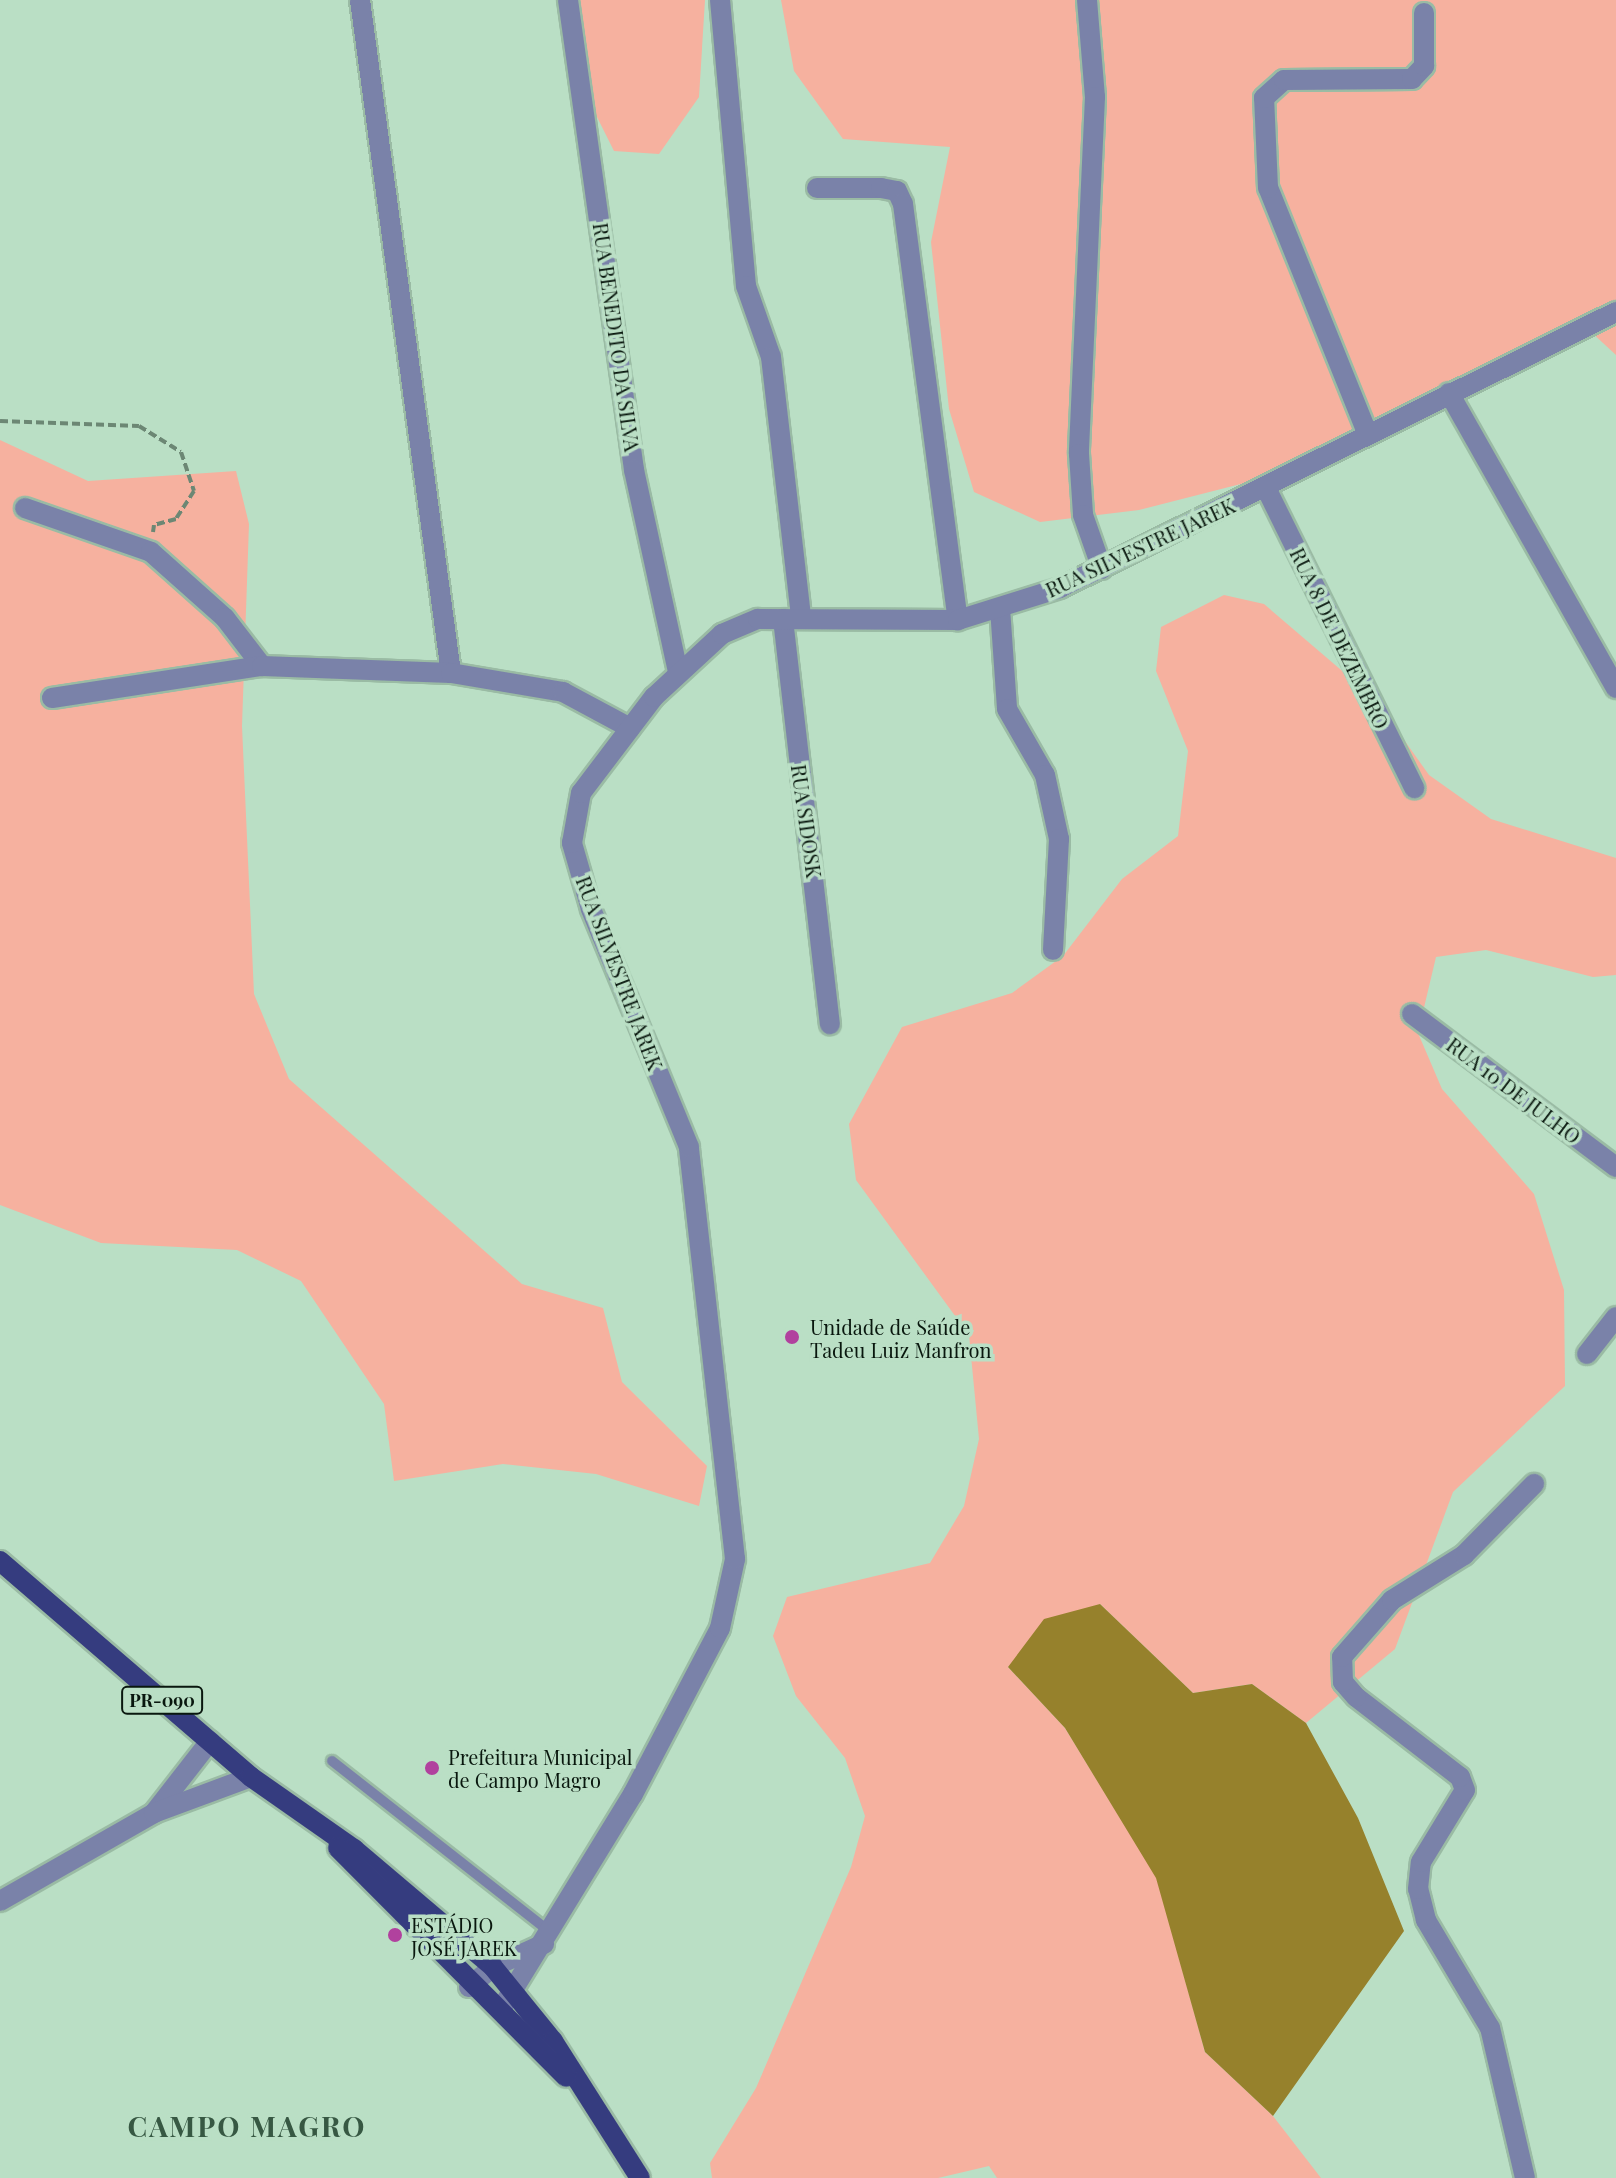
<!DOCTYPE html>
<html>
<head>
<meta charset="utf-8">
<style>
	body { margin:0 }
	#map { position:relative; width:1616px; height:2178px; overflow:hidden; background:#badfc5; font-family:"Playfair Display",serif }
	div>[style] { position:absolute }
	.green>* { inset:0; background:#f6b19f }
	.water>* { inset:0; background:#96812c }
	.path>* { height:4px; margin-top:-2px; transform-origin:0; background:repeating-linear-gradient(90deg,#6c8774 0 8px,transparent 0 12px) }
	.roads { filter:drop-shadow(2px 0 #9abba4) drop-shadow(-2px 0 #9abba4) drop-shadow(0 2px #9abba4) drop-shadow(0 -2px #9abba4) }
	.lane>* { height:10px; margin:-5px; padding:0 5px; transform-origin:5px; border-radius:5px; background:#7a82a9 }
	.street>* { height:20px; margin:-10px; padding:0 10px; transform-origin:10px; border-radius:10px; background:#7a82a9 }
	.primary>* { height:20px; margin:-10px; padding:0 10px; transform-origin:10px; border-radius:10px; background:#353c7f }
	.dots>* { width:22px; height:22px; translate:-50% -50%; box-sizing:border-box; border:4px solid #badfc5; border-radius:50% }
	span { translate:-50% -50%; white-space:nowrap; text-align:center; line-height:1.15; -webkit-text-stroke:7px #badfc5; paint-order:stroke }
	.shield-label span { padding:2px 6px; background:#badfc5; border:2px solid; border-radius:6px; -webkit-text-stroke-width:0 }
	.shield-label { font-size:18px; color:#09170e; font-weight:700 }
	.street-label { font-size:20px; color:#09170e }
	.poi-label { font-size:20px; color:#09170e }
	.left { translate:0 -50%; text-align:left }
	.district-label { font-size:28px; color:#375843; font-weight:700; letter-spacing:2px }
</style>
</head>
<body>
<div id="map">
	<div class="green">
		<div style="clip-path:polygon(579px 0,705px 0,699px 97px,659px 154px,614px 151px,596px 115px)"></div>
		<div style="clip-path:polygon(781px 0,1616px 0,1616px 355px,1590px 331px,1280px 474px,1139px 510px,1040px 522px,974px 492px,949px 409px,931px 242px,950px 147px,843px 139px,794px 71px)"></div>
		<div style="clip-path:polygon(0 440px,88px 481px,236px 471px,249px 524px,242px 726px,254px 994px,289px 1079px,522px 1284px,603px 1308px,622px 1382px,707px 1466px,699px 1506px,596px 1474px,503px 1464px,394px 1481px,384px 1404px,301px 1281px,237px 1250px,101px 1243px,0 1205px)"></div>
		<div style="clip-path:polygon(1224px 595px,1264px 604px,1375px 699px,1429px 775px,1491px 819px,1616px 858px,1616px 975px,1593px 977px,1486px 950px,1436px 957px,1418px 1033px,1442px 1089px,1534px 1194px,1564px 1290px,1565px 1386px,1453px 1492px,1395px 1649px,1306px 1723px,1252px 1684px,1193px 1693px,1100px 1604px,1008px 1667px,1065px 1728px,1157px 1878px,1205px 2052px,1273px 2116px,1321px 2178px,997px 2178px,989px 2166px,938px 2178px,712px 2178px,710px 2163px,756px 2088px,851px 1867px,865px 1816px,845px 1758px,796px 1696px,773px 1636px,787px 1597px,930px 1563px,964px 1506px,979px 1439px,969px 1335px,856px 1180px,849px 1124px,902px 1027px,1012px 993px,1063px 956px,1122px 879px,1178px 836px,1188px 751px,1156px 671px,1161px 627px)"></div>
	</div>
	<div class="water">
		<div style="clip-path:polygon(1100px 1604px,1193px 1693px,1252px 1684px,1306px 1723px,1358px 1818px,1404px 1931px,1273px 2116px,1205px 2052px,1156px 1878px,1065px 1728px,1008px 1667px,1044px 1619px)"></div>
	</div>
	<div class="path">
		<div style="left:0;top:421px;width:139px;rotate:2.1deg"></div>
		<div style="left:139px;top:426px;width:49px;rotate:31.8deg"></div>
		<div style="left:181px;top:452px;width:41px;rotate:71.6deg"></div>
		<div style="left:194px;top:491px;width:33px;rotate:123deg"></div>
		<div style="left:176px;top:519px;width:23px;rotate:165deg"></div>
		<div style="left:154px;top:525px;width:7px;rotate:98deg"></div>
	</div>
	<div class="roads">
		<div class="lane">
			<div style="left:332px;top:1761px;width:277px;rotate:38.1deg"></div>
		</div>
		<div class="street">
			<div style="left:360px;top:0;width:679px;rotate:82.3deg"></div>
			<div style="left:568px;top:0;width:475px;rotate:82deg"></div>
			<div style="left:634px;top:470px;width:207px;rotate:77.7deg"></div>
			<div style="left:720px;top:0;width:287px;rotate:84.8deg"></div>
			<div style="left:746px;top:286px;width:75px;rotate:70.6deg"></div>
			<div style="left:771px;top:357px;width:262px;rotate:83.4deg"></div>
			<div style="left:1087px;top:0;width:97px;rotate:85.3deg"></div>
			<div style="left:1095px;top:97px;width:357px;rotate:92.6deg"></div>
			<div style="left:1079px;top:454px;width:61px;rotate:86.2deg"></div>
			<div style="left:1083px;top:515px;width:57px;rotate:70.6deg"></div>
			<div style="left:817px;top:188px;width:64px"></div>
			<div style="left:881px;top:188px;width:16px;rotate:11deg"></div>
			<div style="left:897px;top:191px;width:14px;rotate:65deg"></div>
			<div style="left:903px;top:204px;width:420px;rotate:82.5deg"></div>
			<div style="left:1449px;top:393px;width:339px;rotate:60.5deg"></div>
			<div style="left:1368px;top:435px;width:266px;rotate:-112deg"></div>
			<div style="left:1268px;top:188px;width:90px;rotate:-92.5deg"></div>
			<div style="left:1264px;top:98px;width:27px;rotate:-42deg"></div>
			<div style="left:1284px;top:80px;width:128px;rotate:-0.4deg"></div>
			<div style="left:1412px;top:79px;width:18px;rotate:-47deg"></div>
			<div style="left:1424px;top:66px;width:53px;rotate:-90deg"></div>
			<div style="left:1266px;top:488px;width:335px;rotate:63.7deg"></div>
			<div style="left:25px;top:508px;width:133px;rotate:19.2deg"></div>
			<div style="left:151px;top:552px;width:99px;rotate:41.7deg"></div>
			<div style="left:225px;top:618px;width:61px;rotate:52.4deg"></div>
			<div style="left:1000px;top:608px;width:101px;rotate:86deg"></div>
			<div style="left:1007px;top:709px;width:76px;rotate:60.1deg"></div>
			<div style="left:1045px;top:775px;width:66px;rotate:77.7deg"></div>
			<div style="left:1059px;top:839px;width:111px;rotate:93.1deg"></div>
			<div style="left:783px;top:619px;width:408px;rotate:83.4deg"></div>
			<div style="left:52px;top:698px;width:212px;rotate:-8.7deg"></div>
			<div style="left:262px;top:666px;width:189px;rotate:2.1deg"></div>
			<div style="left:451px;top:673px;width:114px;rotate:9.6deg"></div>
			<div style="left:563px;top:692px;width:76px;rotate:28.2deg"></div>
			<div style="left:1412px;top:1014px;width:255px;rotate:36.9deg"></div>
			<div style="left:1587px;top:1354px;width:47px;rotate:-51.9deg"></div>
			<div style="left:154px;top:1813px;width:91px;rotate:-52.1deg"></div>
			<div style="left:0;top:1901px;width:177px;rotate:-29.7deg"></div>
			<div style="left:154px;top:1813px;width:103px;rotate:-20.4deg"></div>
			<div style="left:469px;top:1987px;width:31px;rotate:-40deg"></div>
			<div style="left:493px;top:1967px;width:56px;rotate:-24.3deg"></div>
			<div style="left:503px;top:2006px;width:249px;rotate:-58.5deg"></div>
			<div style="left:633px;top:1794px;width:187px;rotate:-62.3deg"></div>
			<div style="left:720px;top:1628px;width:71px;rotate:-77.7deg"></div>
			<div style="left:735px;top:1559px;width:415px;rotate:-96.4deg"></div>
			<div style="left:689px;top:1147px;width:257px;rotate:-112.4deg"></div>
			<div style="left:591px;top:909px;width:69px;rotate:-106.1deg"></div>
			<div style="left:572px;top:843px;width:51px;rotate:-79.8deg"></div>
			<div style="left:581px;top:793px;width:121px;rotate:-52.8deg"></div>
			<div style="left:654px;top:697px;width:93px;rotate:-42.8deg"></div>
			<div style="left:722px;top:634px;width:39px;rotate:-23deg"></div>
			<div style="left:758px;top:619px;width:200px;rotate:0.3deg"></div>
			<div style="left:958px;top:620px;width:107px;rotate:-17.4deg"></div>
			<div style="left:1060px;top:588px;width:621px;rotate:-26.4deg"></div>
			<div style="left:1525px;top:2178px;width:154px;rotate:-103.1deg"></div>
			<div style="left:1490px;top:2028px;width:126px;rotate:-120.7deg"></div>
			<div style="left:1426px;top:1920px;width:32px;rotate:-104deg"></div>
			<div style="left:1418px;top:1889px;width:27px;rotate:-84deg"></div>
			<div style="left:1421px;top:1862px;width:84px;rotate:-58.6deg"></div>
			<div style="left:1465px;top:1790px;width:14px;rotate:-111deg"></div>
			<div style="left:1460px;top:1777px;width:131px;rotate:-142.4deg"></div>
			<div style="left:1356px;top:1697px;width:20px;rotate:-131deg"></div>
			<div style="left:1343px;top:1682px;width:25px;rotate:-92deg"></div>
			<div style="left:1342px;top:1657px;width:76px;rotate:-48.7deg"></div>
			<div style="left:1392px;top:1600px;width:85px;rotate:-32deg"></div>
			<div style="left:1464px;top:1555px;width:100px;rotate:-45.4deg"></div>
		</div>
		<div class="primary">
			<div style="left:0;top:1561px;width:331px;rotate:40.7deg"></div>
			<div style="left:251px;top:1777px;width:126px;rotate:35deg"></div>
			<div style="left:354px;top:1849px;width:182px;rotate:40.3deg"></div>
			<div style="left:493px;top:1967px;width:95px;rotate:51deg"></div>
			<div style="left:553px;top:2041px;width:162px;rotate:57.6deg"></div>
			<div style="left:338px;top:1848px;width:323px;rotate:45.1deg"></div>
		</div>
	</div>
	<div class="dots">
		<div style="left:792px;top:1337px;background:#b1419e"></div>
		<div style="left:432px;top:1768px;background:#b1419e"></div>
		<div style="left:395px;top:1935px;background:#b1419e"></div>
	</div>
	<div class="shield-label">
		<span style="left:162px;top:1700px">PR-090</span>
	</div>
	<div class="street-label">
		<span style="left:617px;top:337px;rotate:82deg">RUA BENEDITO DA SILVA</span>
		<span style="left:1140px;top:547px;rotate:-25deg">RUA SILVESTRE JAREK</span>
		<span style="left:1340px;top:638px;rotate:64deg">RUA 8 DE DEZEMBRO</span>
		<span style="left:807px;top:821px;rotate:82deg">RUA SIDOSK</span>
		<span style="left:620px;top:973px;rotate:69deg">RUA SILVESTRE JAREK</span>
		<span style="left:1514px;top:1090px;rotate:37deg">RUA 10 DE JULHO</span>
	</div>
	<div class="poi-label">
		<span class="left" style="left:810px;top:1338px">Unidade de Saúde<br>Tadeu Luiz Manfron</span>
		<span class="left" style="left:448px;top:1768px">Prefeitura Municipal<br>de Campo Magro</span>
		<span class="left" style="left:411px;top:1936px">ESTÁDIO<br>JOSÉ JAREK</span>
	</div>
	<div class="district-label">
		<span style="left:247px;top:2126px">CAMPO MAGRO</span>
	</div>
</div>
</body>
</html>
